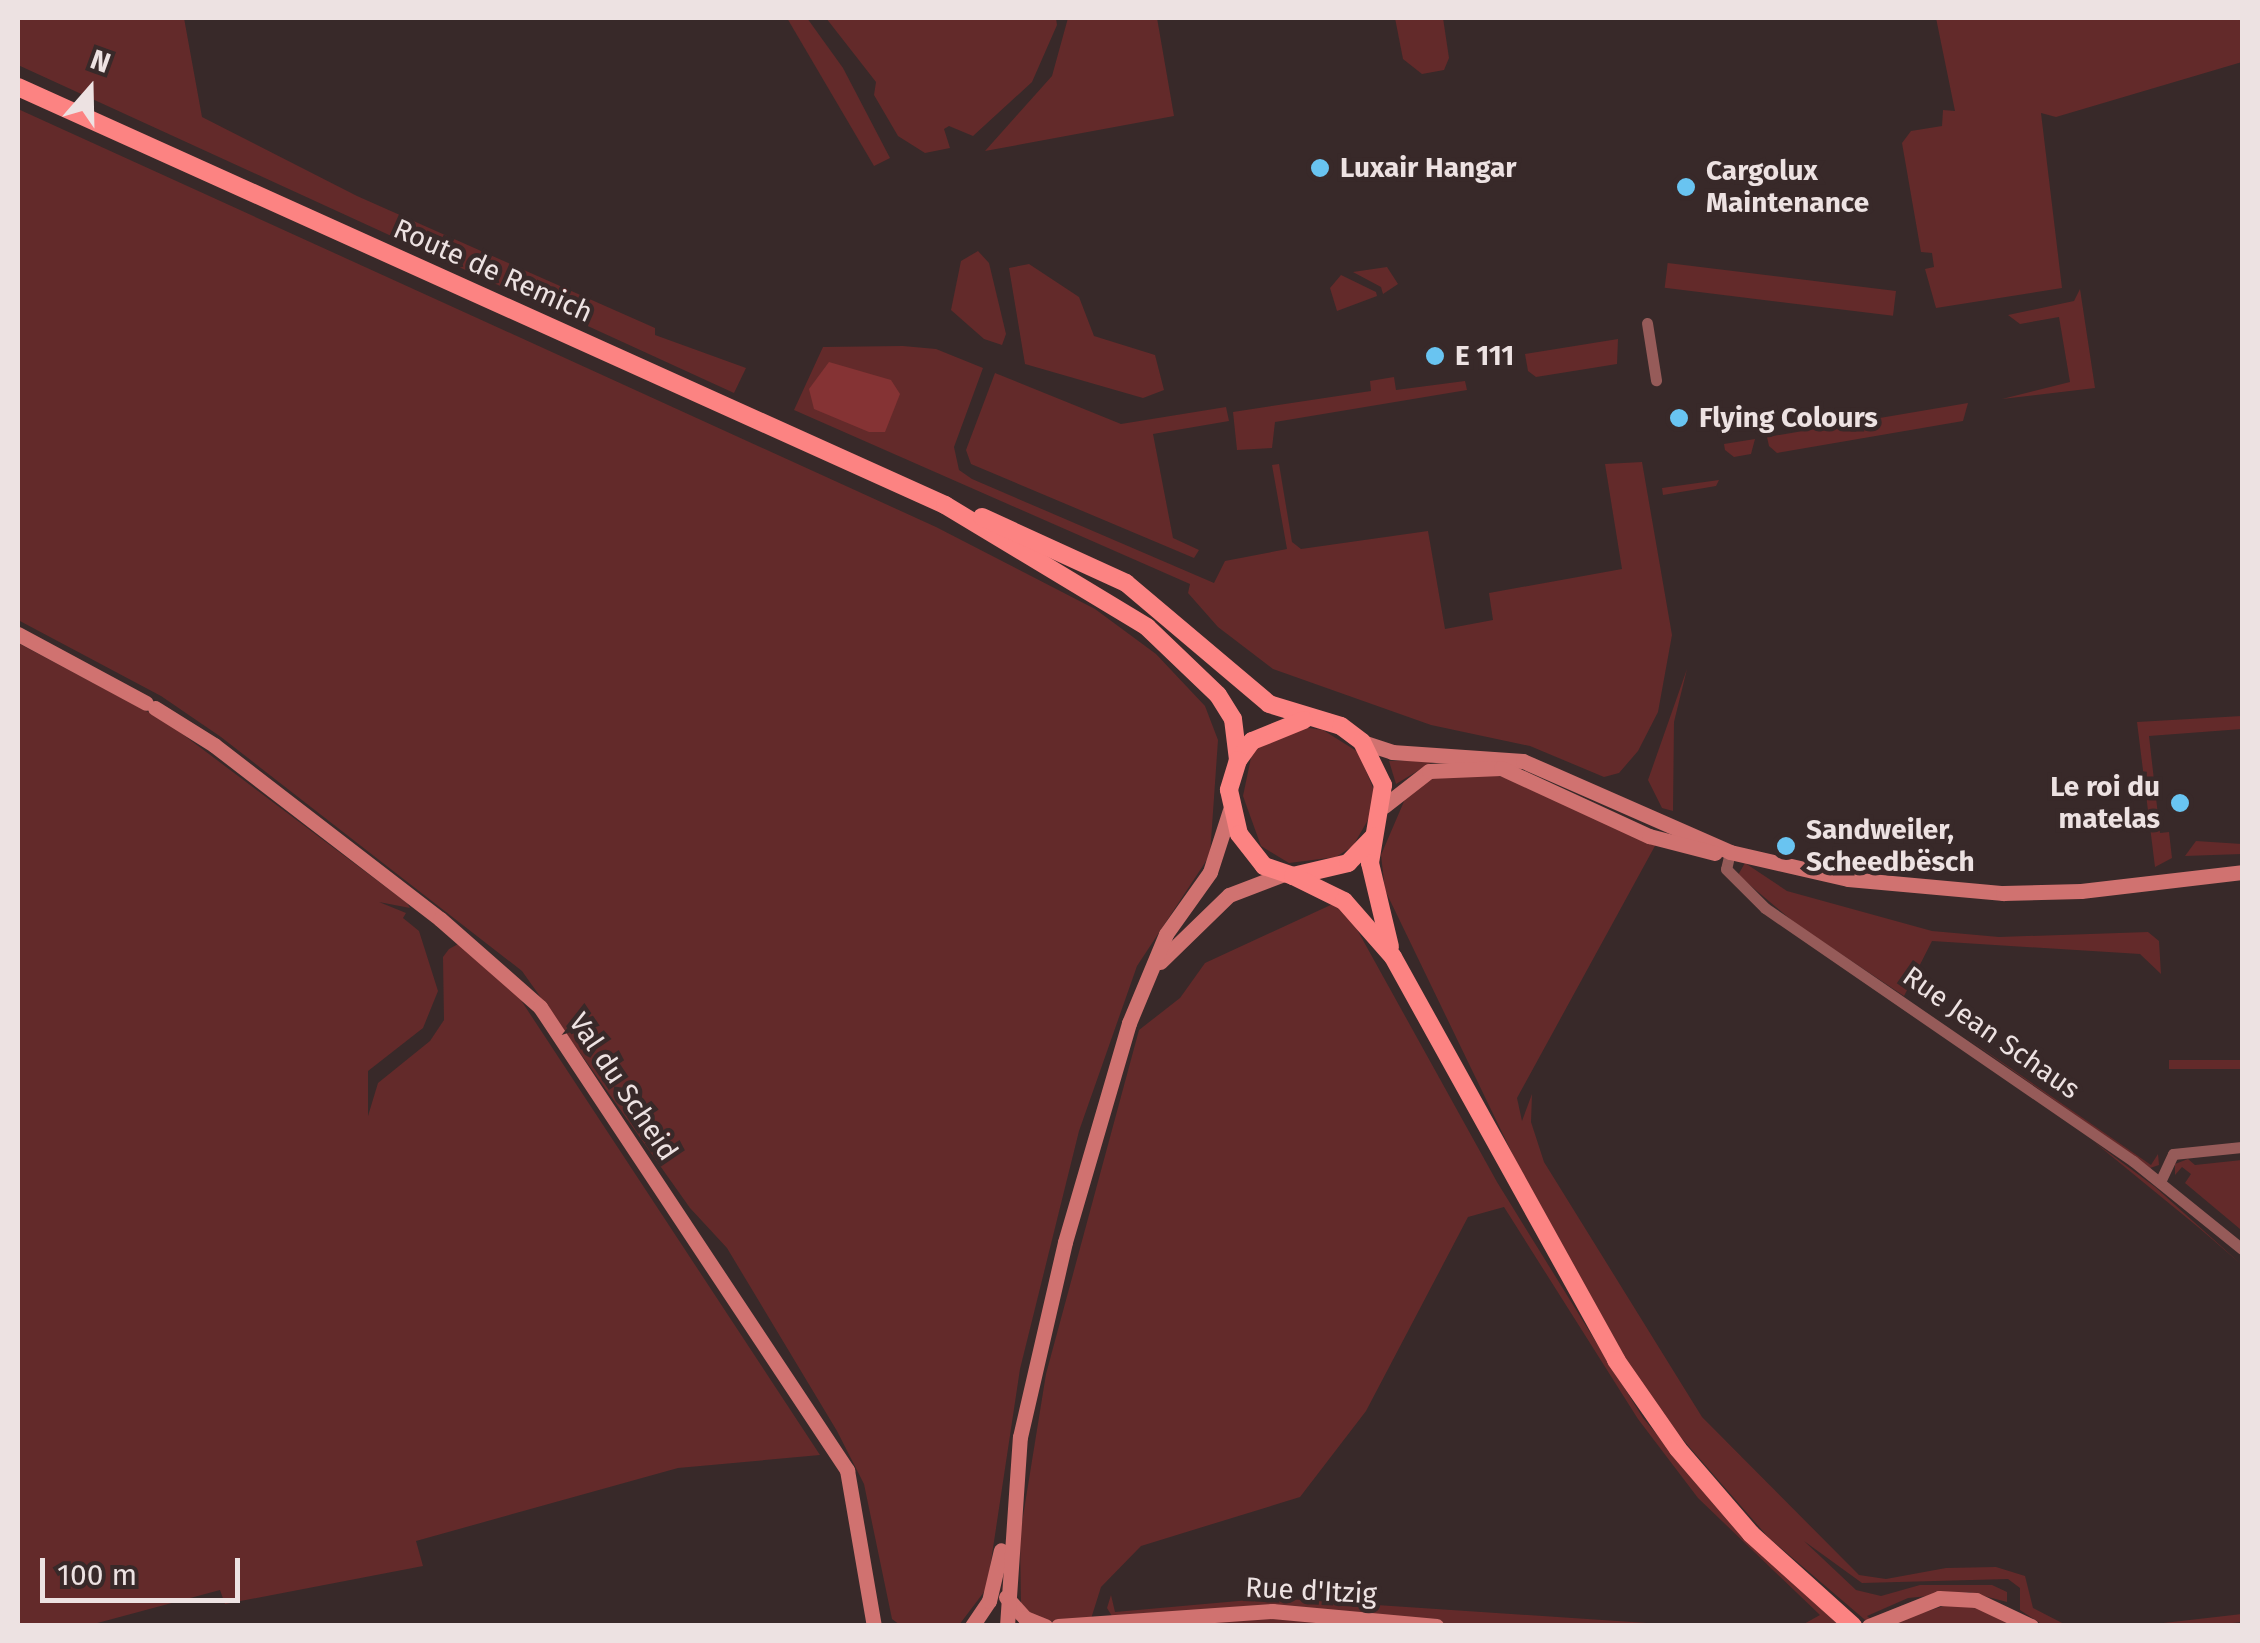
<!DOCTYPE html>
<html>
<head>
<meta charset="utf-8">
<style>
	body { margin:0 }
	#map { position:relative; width:2260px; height:1643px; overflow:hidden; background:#382929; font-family:"Fira Sans",sans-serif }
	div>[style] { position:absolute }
	.green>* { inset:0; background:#632a2a; transform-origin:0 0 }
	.water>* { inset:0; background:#853334 }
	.street>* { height:11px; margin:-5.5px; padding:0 5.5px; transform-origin:5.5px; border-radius:5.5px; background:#965b59 }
	.secondary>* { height:15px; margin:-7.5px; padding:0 7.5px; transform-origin:7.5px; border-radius:7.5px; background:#d07270 }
	.primary>* { height:18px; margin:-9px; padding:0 9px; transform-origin:9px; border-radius:9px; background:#fc8382 }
	.dots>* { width:28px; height:28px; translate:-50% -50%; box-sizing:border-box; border:5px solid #382929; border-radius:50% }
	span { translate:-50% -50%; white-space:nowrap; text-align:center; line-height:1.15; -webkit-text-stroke:9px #382929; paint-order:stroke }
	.poi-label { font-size:28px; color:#ede2e2; font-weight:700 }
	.left { translate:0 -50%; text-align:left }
	.right { translate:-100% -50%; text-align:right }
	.street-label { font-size:28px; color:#ede2e2 }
	.frame { position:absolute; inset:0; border:20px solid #ede2e2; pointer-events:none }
	.north { position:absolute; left:40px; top:40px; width:100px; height:100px; -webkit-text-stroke:8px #382929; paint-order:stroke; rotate:20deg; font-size:28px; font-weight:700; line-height:40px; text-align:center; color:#ede2e2 }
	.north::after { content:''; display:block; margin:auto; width:35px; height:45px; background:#ede2e2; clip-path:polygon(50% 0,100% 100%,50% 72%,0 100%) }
	.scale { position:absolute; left:40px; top:1558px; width:200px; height:45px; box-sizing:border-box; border:5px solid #ede2e2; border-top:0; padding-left:12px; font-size:30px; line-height:35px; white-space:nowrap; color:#ede2e2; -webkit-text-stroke:8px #382929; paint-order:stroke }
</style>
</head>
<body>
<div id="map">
	<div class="green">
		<div style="clip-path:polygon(18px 18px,184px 18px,202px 117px,357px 196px,655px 328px,655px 335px,746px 368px,734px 393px,18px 65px)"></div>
		<div style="clip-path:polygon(787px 18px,807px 18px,843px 68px,890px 158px,874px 166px)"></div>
		<div style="clip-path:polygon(826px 18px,1056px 18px,1057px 25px,1032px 82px,973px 136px,949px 126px,944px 129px,950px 148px,925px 153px,898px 136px,874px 95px,876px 82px)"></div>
		<div style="clip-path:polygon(1068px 18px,1157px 18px,1174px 116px,985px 151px,1052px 76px)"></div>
		<div style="clip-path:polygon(1395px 18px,1443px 18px,1449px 58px,1444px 70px,1422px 74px,1403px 59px)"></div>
		<div style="clip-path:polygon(1936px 18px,2242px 18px,2242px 62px,2056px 117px,2041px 113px,2062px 288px,1936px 308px,1925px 269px,1934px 267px,1932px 253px,1921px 252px,1902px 143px,1911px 131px,1942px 126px,1943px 110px,1955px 111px)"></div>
		<div style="clip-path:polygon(18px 109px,936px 527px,1095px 609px,1156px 654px,1205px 706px,1218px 740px,1210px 855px,1137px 966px,1079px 1131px,1020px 1369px,987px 1588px,959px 1625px,900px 1625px,892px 1619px,864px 1484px,837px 1431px,727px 1248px,690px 1208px,522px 971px,221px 737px,161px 696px,18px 620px)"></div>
		<div style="clip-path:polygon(978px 251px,989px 263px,1006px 334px,1002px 345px,984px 339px,951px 310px,961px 261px)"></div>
		<div style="clip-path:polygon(1029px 264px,1079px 297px,1094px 336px,1155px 355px,1164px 390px,1143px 398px,1025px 364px,1009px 268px)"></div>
		<div style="clip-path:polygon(1387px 267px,1398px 284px,1383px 294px,1381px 287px,1353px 272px)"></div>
		<div style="clip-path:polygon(1341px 275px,1376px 292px,1377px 296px,1337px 311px,1330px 288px)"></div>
		<div style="clip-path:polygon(2080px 289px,2095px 388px,2002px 399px,2070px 382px,2059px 317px,2020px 324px,2008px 315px,2074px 301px)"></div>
		<div style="left:1896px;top:291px;width:25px;height:230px;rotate:97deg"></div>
		<div style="clip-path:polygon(1618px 339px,1617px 364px,1536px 377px,1528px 371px,1525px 354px)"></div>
		<div style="clip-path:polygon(903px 346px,936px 349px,983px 368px,954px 447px,959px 470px,972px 479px,1214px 583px,1225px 561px,1287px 549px,1272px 465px,1279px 464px,1292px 542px,1301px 549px,1428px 531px,1445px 629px,1493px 620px,1489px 593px,1622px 569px,1605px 464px,1642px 462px,1672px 635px,1658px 712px,1638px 751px,1619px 773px,1604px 777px,1530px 746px,1431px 725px,1273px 669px,1218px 627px,1188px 593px,1190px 584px,794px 410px,823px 347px)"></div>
		<div style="clip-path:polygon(995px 373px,1121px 424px,1226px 407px,1229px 421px,1153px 434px,1173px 538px,1199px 550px,1194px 558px,971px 464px,966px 450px)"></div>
		<div style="clip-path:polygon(1394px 377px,1396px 390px,1465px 381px,1467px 390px,1275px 422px,1272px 448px,1237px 450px,1233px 412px,1371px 391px,1370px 381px)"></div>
		<div style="clip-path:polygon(1968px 403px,1963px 421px,1777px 453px,1769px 446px,1767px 437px)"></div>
		<div style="clip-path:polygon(1755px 439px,1751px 454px,1734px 457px,1725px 450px,1724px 444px)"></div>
		<div style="clip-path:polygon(1719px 480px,1716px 486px,1663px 495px,1662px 488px)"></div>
		<div style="clip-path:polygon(18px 643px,165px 721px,407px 903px,410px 908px,379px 902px,406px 913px,403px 918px,419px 931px,438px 991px,423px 1028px,368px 1071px,368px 1116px,378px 1083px,430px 1041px,444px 1020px,443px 957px,449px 949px,460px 943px,509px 982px,820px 1455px,678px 1468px,416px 1541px,423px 1566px,225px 1604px,220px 1590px,90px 1625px,18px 1625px)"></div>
		<div style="clip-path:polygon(1687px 669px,1674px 722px,1673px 811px,1662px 808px,1648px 780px)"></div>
		<div style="clip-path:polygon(2242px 716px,2242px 729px,2149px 736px,2160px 833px,2169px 832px,2172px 858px,2155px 867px,2137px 722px)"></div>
		<div style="clip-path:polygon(1303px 727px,1323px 730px,1358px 752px,1374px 790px,1373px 811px,1353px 846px,1336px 857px,1289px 863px,1261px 846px,1243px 796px,1253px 748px)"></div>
		<div style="clip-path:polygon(1389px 761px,1434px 761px,1396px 784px)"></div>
		<div style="clip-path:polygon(1477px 771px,1515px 780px,1656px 844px,1517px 1098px,1522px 1121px,1532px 1094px,1531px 1122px,1544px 1162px,1702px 1417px,1859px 1575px,1886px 1579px,1946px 1568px,1996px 1567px,2025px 1576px,2033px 1608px,2066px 1625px,2043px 1625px,2020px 1610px,2020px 1588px,2008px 1579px,1862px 1583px,1804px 1541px,1856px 1590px,1881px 1596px,1920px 1585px,1992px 1585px,2007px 1592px,2007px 1602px,1969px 1592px,1908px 1598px,1867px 1616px,1877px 1625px,1871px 1625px,1768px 1537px,1671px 1426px,1626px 1362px,1540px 1211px,1385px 890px,1381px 855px,1408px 792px,1432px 777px)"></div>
		<div style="clip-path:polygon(2196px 841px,2242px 844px,2242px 854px,2185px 856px)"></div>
		<div style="clip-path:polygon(1745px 863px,1787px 891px,1932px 931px,1999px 937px,2148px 932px,2159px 941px,2161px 974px,2140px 954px,1932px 941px,1904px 996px,1796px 924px,1738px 875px)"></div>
		<div style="clip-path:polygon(1335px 903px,1349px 915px,1497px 1182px,1643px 1418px,1745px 1538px,1842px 1625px,1802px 1625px,1820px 1615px,1698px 1498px,1638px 1419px,1504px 1207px,1468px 1217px,1366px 1411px,1300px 1497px,1141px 1546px,1101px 1587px,1090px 1622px,1037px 1621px,1021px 1606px,1020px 1535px,1046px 1374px,1139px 1030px,1180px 998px,1205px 963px)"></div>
		<div style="clip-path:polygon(1961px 1034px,2151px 1165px,2158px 1154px,2159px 1165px,2150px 1168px)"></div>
		<div style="left:2242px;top:1060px;width:9px;height:73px;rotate:90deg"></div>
		<div style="clip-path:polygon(2093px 1141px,2155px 1187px,2242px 1265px,2198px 1227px)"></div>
		<div style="clip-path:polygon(2188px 1159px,2195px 1165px,2242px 1160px,2240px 1229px,2185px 1183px,2191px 1174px,2182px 1167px,2175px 1175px,2175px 1164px)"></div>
		<div style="clip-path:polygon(1111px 1595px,1115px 1612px,1272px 1598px,1677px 1625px,1133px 1626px,1115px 1621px,1107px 1608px)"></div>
		<div style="clip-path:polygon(1950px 1604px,1975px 1607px,2018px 1626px,1882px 1626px)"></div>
		<div style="clip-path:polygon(2242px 1614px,2242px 1622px,2214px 1625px,2146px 1625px)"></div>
	</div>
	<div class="water">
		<div style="clip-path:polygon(829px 362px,891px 380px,900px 394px,885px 432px,869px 432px,814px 409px,809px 389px)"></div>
	</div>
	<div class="street">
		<div style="left:1647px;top:323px;width:58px;rotate:81deg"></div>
		<div style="left:1730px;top:852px;width:17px;rotate:103deg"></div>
		<div style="left:1726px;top:869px;width:55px;rotate:45deg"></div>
		<div style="left:1765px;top:908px;width:447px;rotate:34.5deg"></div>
		<div style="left:2133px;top:1161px;width:140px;rotate:38.9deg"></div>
		<div style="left:2160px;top:1182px;width:31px;rotate:-65deg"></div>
		<div style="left:2173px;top:1154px;width:69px;rotate:-5.8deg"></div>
	</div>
	<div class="secondary">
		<div style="left:18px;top:634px;width:145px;rotate:28.3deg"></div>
		<div style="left:155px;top:708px;width:70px;rotate:32.1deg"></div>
		<div style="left:214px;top:745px;width:285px;rotate:37.6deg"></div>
		<div style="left:440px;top:919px;width:133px;rotate:41.3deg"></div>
		<div style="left:540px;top:1007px;width:556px;rotate:56.45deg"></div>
		<div style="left:847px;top:1470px;width:158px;rotate:80.2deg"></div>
		<div style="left:1362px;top:742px;width:32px;rotate:18deg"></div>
		<div style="left:1392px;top:752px;width:131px;rotate:3.9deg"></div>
		<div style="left:1523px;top:761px;width:226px;rotate:23.7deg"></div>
		<div style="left:1730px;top:852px;width:121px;rotate:12.9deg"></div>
		<div style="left:1848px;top:879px;width:156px;rotate:5.2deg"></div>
		<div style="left:2003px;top:893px;width:78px;rotate:-1.5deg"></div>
		<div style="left:2081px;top:891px;width:162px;rotate:-6.7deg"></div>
		<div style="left:1384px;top:806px;width:57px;rotate:-37.9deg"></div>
		<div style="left:1429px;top:771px;width:72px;rotate:-2.4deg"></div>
		<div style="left:1501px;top:768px;width:163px;rotate:24.7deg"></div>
		<div style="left:1649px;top:836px;width:68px;rotate:14.4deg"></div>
		<div style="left:1160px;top:962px;width:96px;rotate:-44.2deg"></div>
		<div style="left:1229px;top:895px;width:56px;rotate:-21deg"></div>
		<div style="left:1006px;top:1597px;width:28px;rotate:48deg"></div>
		<div style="left:1025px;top:1618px;width:22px;rotate:22deg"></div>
		<div style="left:972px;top:1626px;width:30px;rotate:-56deg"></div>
		<div style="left:989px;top:1601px;width:52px;rotate:-76.8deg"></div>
		<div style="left:1007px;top:1626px;width:189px;rotate:-86.1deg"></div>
		<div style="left:1020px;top:1437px;width:200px;rotate:-77deg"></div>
		<div style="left:1065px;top:1242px;width:228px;rotate:-73.7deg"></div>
		<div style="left:1129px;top:1023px;width:96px;rotate:-67.4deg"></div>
		<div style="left:1166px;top:934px;width:76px;rotate:-54.6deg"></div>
		<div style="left:1210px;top:872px;width:65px;rotate:-72.1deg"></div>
		<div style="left:1058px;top:1626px;width:215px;rotate:-4deg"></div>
		<div style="left:1272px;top:1611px;width:165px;rotate:5.2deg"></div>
		<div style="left:1869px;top:1626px;width:75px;rotate:-21.8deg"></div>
		<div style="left:1939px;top:1598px;width:37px;rotate:3deg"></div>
		<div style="left:1976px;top:1600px;width:61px;rotate:25.3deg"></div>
	</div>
	<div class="primary">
		<div style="left:18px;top:87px;width:1017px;rotate:24.27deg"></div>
		<div style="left:945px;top:505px;width:236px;rotate:31.1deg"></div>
		<div style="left:1147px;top:627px;width:98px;rotate:43.8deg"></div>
		<div style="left:1218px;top:695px;width:28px;rotate:58deg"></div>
		<div style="left:1233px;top:719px;width:41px;rotate:83deg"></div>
		<div style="left:982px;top:517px;width:158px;rotate:24.6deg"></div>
		<div style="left:1126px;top:583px;width:187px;rotate:40.2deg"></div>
		<div style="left:1269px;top:704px;width:75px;rotate:17deg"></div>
		<div style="left:1341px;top:726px;width:26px;rotate:37deg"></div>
		<div style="left:1362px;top:742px;width:48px;rotate:64deg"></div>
		<div style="left:1383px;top:785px;width:79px;rotate:99.5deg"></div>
		<div style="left:1370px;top:863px;width:86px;rotate:76.6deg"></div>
		<div style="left:1304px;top:720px;width:56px;rotate:158deg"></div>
		<div style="left:1252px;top:741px;width:24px;rotate:126deg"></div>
		<div style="left:1238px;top:760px;width:31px;rotate:107deg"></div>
		<div style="left:1229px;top:790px;width:45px;rotate:77.2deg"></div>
		<div style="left:1239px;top:834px;width:41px;rotate:52deg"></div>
		<div style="left:1264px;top:866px;width:31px;rotate:19deg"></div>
		<div style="left:1293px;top:876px;width:57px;rotate:-13.3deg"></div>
		<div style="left:1348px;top:863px;width:37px;rotate:-46deg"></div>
		<div style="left:1293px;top:876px;width:57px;rotate:26.1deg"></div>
		<div style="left:1344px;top:901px;width:74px;rotate:48.8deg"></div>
		<div style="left:1393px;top:957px;width:461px;rotate:61deg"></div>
		<div style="left:1616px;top:1360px;width:108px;rotate:55.1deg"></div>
		<div style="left:1678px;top:1449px;width:112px;rotate:49.3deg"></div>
		<div style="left:1751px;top:1534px;width:137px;rotate:42deg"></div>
	</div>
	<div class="dots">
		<div style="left:1320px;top:168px;background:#69c4f1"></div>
		<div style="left:1686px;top:187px;background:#69c4f1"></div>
		<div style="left:1435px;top:356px;background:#69c4f1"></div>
		<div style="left:1679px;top:418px;background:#69c4f1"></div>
		<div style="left:2180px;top:803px;background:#69c4f1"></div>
		<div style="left:1786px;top:846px;background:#69c4f1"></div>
	</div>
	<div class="poi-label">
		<span class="left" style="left:1340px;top:168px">Luxair Hangar</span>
		<span class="left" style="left:1706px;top:187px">Cargolux<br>Maintenance</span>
		<span class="left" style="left:1455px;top:356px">E 111</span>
		<span class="left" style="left:1699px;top:418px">Flying Colours</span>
		<span class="right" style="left:2160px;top:803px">Le roi du<br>matelas</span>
		<span class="left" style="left:1806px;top:846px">Sandweiler,<br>Scheedbësch</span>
	</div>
	<div class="street-label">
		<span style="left:493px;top:271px;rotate:24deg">Route de Remich</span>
		<span style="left:1991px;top:1033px;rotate:35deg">Rue Jean Schaus</span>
		<span style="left:623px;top:1087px;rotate:56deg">Val du Scheid</span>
		<span style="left:1311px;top:1591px;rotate:3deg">Rue d'Itzig</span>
	</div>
	<div class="frame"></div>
	<div class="north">N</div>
	<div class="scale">100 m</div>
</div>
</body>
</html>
